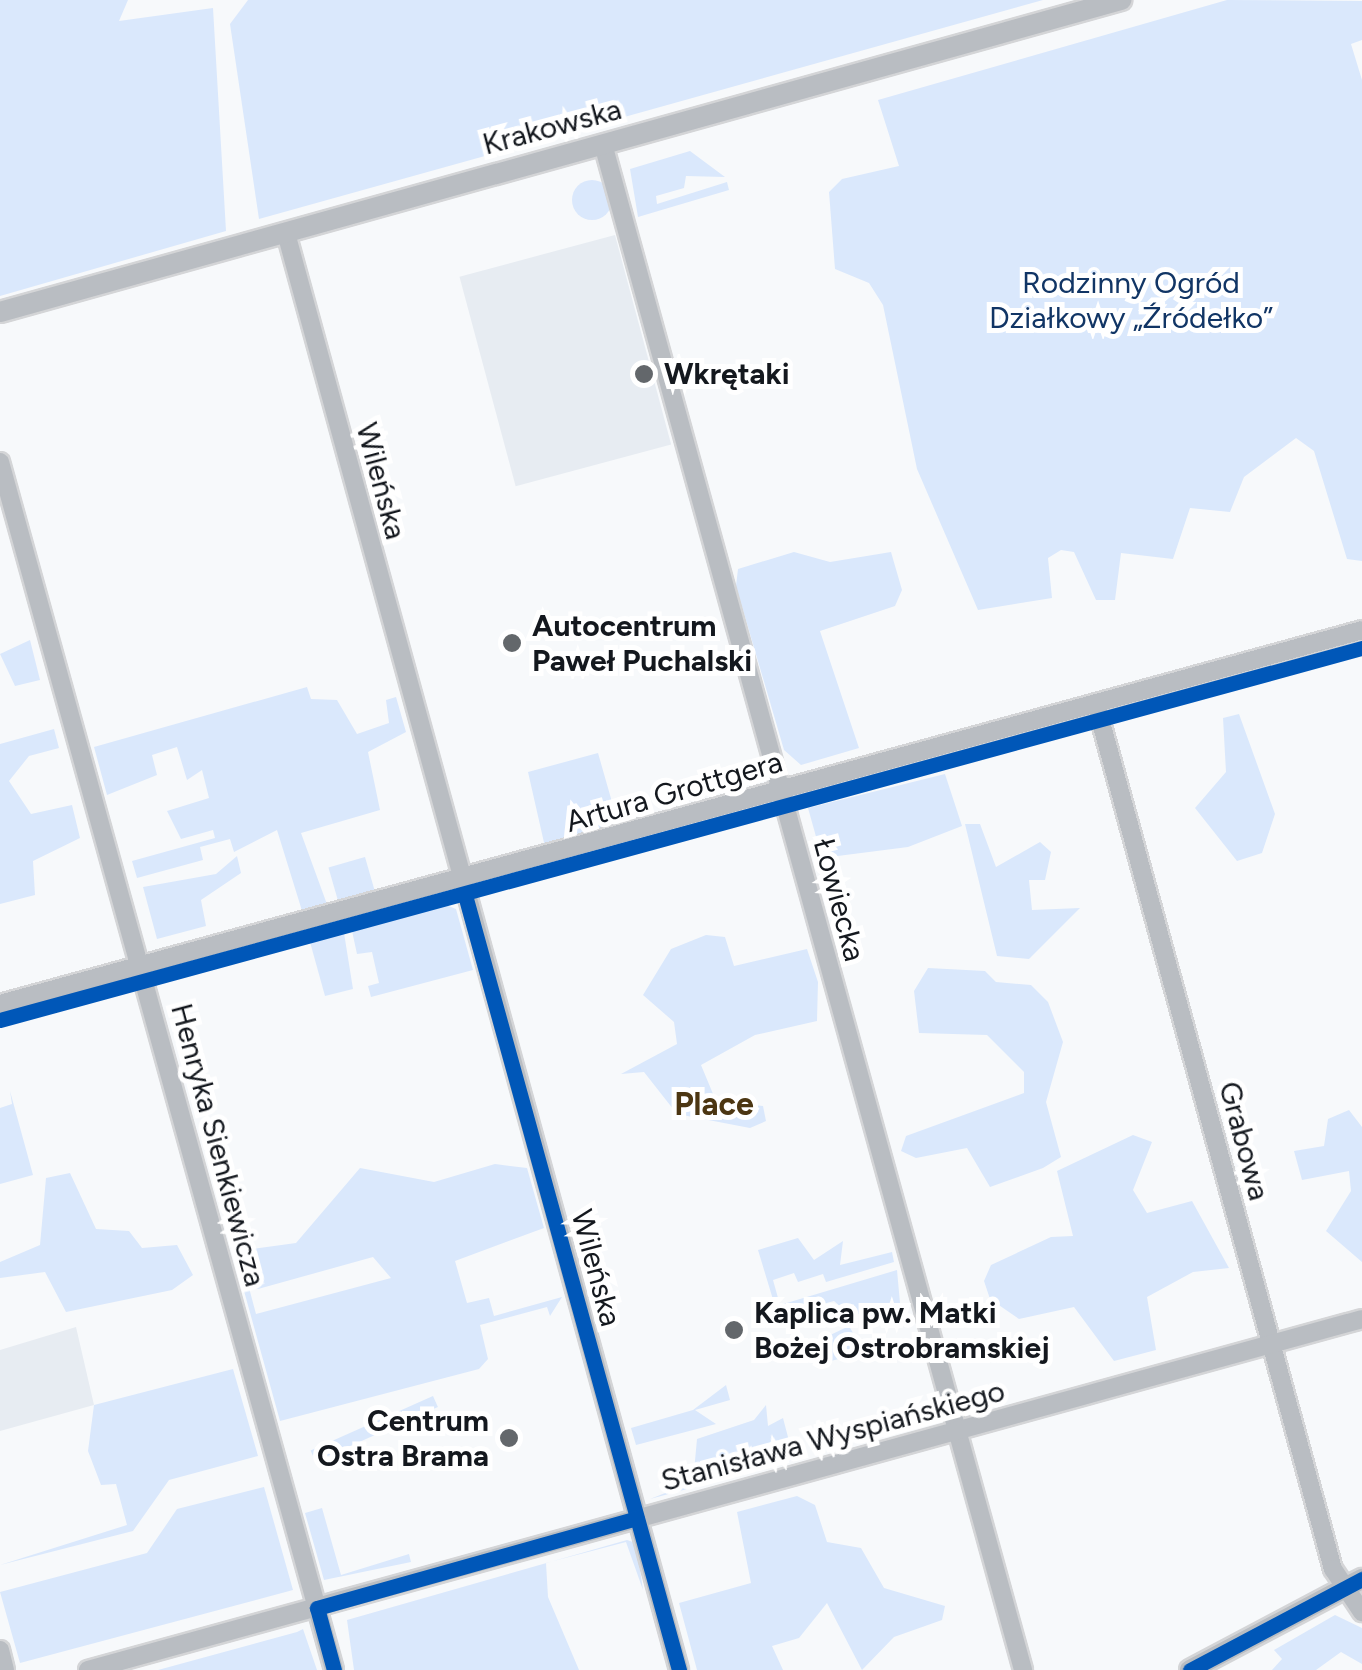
<!DOCTYPE html>
<html>
<head>
<meta charset="utf-8">
<style>
	body { margin:0 }
	#map { position:relative; width:1362px; height:1670px; overflow:hidden; background:#f7f9fb; font-family:Figtree,sans-serif }
	div>[style] { position:absolute }
	.built>* { inset:0; background:#e7ecf2; transform-origin:0 0 }
	.green>* { inset:0; background:#dae8fc; transform-origin:0 0 }
	.round { border-radius:50% }
	.roads { filter:drop-shadow(2px 0 #d4d5d7) drop-shadow(-2px 0 #d4d5d7) drop-shadow(0 2px #d4d5d7) drop-shadow(0 -2px #d4d5d7) }
	.minor>* { height:18px; margin:-9px; padding:0 9px; transform-origin:9px; border-radius:9px; background:#b9bdc2 }
	.tertiary>* { height:20px; margin:-10px; padding:0 10px; transform-origin:10px; border-radius:10px; background:#b9bdc2 }
	.cycleway>* { height:15px; margin:-7.5px; padding:0 7.5px; transform-origin:7.5px; border-radius:7.5px; background:#0057b8 }
	.dots>* { width:28px; height:28px; translate:-50% -50%; box-sizing:border-box; border:5px solid #fff; border-radius:50% }
	span { translate:-50% -50%; white-space:nowrap; text-align:center; line-height:1.15; -webkit-text-stroke:10px #fff; paint-order:stroke }
	.street-label { font-size:30px; color:#14181e }
	.park-label { font-size:30px; color:#113565 }
	.poi-label { font-size:30px; color:#14181e; font-weight:700 }
	.left { translate:0 -50%; text-align:left }
	.right { translate:-100% -50%; text-align:right }
	.neighbourhood-label { font-size:32px; color:#4c3612; font-weight:700 }
</style>
</head>
<body>
<div id="map">
	<div class="built">
		<div style="left:615px;top:235px;width:217px;height:161px;rotate:75deg"></div>
		<div style="clip-path:polygon(76px 1327px,94px 1405px,0 1431px,0 1350px)"></div>
	</div>
	<div class="green">
		<div style="clip-path:polygon(0 0,128px 0,119px 21px,213px 8px,226px 231px,0 296px)"></div>
		<div style="clip-path:polygon(248px 0,1043px 0,259px 219px,230px 24px)"></div>
		<div style="clip-path:polygon(1227px 0,1362px 1px,1362px 40px,1351px 44px,1362px 80px,1362px 561px,1347px 559px,1314px 451px,1296px 438px,1244px 477px,1230px 512px,1190px 508px,1173px 559px,1121px 553px,1115px 600px,1096px 600px,1074px 552px,1061px 550px,1048px 558px,1052px 598px,978px 610px,917px 469px,883px 305px,869px 283px,835px 269px,829px 192px,842px 179px,899px 166px,878px 100px)"></div>
		<div style="clip-path:polygon(690px 151px,725px 177px,686px 176px,684px 188px,656px 196px,657px 204px,727px 182px,729px 190px,638px 217px,630px 169px)"></div>
		<div class="round" style="left:572px;top:180px;width:40px;height:40px"></div>
		<div style="clip-path:polygon(794px 552px,830px 562px,891px 552px,902px 590px,895px 606px,820px 631px,859px 748px,801px 765px,784px 750px,736px 586px,738px 569px)"></div>
		<div style="clip-path:polygon(30px 640px,40px 680px,15px 686px,0 654px)"></div>
		<div style="clip-path:polygon(307px 687px,311px 699px,337px 700px,357px 734px,389px 723px,386px 700px,396px 697px,406px 732px,368px 752px,380px 810px,301px 833px,328px 907px,303px 914px,277px 830px,234px 852px,230px 839px,200px 847px,203px 860px,137px 878px,132px 861px,215px 838px,213px 830px,181px 839px,167px 811px,209px 798px,202px 770px,187px 780px,177px 747px,152px 755px,157px 775px,107px 795px,94px 747px)"></div>
		<div style="clip-path:polygon(1239px 714px,1275px 814px,1262px 853px,1237px 861px,1195px 808px,1226px 772px,1223px 718px)"></div>
		<div style="clip-path:polygon(54px 729px,59px 748px,29px 756px,9px 781px,31px 814px,72px 805px,80px 838px,33px 861px,35px 895px,0 904px,0 744px)"></div>
		<div style="clip-path:polygon(598px 753px,616px 816px,602px 820px,604px 831px,545px 847px,528px 772px)"></div>
		<div style="clip-path:polygon(945px 774px,962px 826px,908px 847px,822px 858px,808px 808px)"></div>
		<div style="clip-path:polygon(965px 824px,980px 824px,996px 867px,1040px 842px,1051px 852px,1045px 880px,1029px 880px,1032px 910px,1080px 908px,1029px 959px,997px 956px)"></div>
		<div style="clip-path:polygon(237px 856px,241px 873px,201px 900px,206px 926px,157px 939px,143px 887px,216px 874px)"></div>
		<div style="left:365px;top:857px;width:37px;height:38px;rotate:74deg"></div>
		<div style="clip-path:polygon(446px 905px,456px 909px,473px 970px,371px 997px,368px 986px,379px 983px,372px 952px,357px 954px,352px 931px)"></div>
		<div style="clip-path:polygon(344px 933px,353px 989px,325px 996px,310px 942px)"></div>
		<div style="clip-path:polygon(706px 935px,725px 937px,734px 966px,807px 949px,818px 982px,817px 1021px,755px 1035px,701px 1065px,716px 1101px,763px 1106px,766px 1121px,750px 1128px,677px 1114px,644px 1072px,621px 1074px,677px 1044px,674px 1022px,643px 995px,671px 949px)"></div>
		<div style="clip-path:polygon(928px 968px,985px 971px,996px 982px,1031px 985px,1048px 1002px,1063px 1042px,1046px 1102px,1061px 1157px,1043px 1168px,990px 1187px,967px 1148px,916px 1158px,901px 1151px,906px 1136px,1024px 1093px,1024px 1072px,987px 1035px,919px 1033px,914px 991px)"></div>
		<div style="clip-path:polygon(10px 1091px,33px 1175px,0 1184px,0 1108px,12px 1104px)"></div>
		<div style="clip-path:polygon(1349px 1110px,1362px 1127px,1362px 1262px,1326px 1231px,1351px 1191px,1349px 1171px,1302px 1180px,1294px 1151px,1324px 1146px,1328px 1119px)"></div>
		<div style="clip-path:polygon(1133px 1135px,1152px 1142px,1133px 1190px,1147px 1213px,1192px 1201px,1229px 1268px,1193px 1272px,1147px 1297px,1156px 1350px,1114px 1361px,1074px 1307px,1019px 1319px,990px 1299px,984px 1281px,991px 1265px,1051px 1237px,1073px 1236px,1057px 1171px)"></div>
		<div style="clip-path:polygon(evenodd,495px 1164px,527px 1168px,544px 1228px,455px 1261px,467px 1303px,489px 1298px,494px 1316px,562px 1297px,550px 1316px,547px 1307px,480px 1325px,488px 1359px,479px 1369px,280px 1421px,236px 1262px,252px 1249px,296px 1243px,360px 1168px,434px 1182px,495px 1164px,373px 1257px,391px 1278px,256px 1314px,248px 1284px,258px 1289px,373px 1257px)"></div>
		<div style="clip-path:polygon(70px 1173px,96px 1229px,129px 1231px,142px 1248px,177px 1245px,193px 1275px,172px 1290px,66px 1312px,45px 1272px,0 1278px,0 1262px,40px 1245px,46px 1178px)"></div>
		<div style="clip-path:polygon(798px 1238px,814px 1260px,843px 1241px,840px 1265px,892px 1252px,894px 1262px,826px 1282px,823px 1274px,798px 1282px,794px 1273px,773px 1280px,780px 1305px,897px 1270px,900px 1303px,851px 1316px,834px 1301px,778px 1316px,758px 1250px)"></div>
		<div style="clip-path:polygon(849px 1326px,864px 1352px,820px 1364px,817px 1353px,799px 1358px,797px 1351px)"></div>
		<div style="clip-path:polygon(233px 1369px,258px 1456px,169px 1480px,133px 1531px,0 1565px,127px 1525px,116px 1484px,101px 1485px,88px 1451px,94px 1405px)"></div>
		<div style="clip-path:polygon(726px 1385px,730px 1400px,695px 1410px,716px 1424px,636px 1445px,631px 1428px,693px 1410px)"></div>
		<div style="left:433px;top:1396px;width:12px;height:134px;rotate:66deg"></div>
		<div style="clip-path:polygon(766px 1405px,768px 1426px,783px 1418px,794px 1460px,650px 1499px,693px 1482px,697px 1439px,754px 1420px)"></div>
		<div style="clip-path:polygon(264px 1487px,293px 1590px,20px 1663px,0 1592px,147px 1553px,177px 1509px)"></div>
		<div style="clip-path:polygon(797px 1496px,815px 1505px,827px 1542px,861px 1548px,884px 1588px,945px 1606px,942px 1620px,894px 1637px,862px 1670px,827px 1603px,799px 1638px,772px 1646px,783px 1670px,697px 1670px,679px 1603px,751px 1583px,737px 1512px)"></div>
		<div style="clip-path:polygon(322px 1508px,341px 1575px,409px 1554px,411px 1562px,324px 1580px,305px 1513px)"></div>
		<div style="clip-path:polygon(627px 1540px,636px 1543px,643px 1590px,626px 1542px,546px 1563px,548px 1597px,579px 1670px,354px 1670px,347px 1620px)"></div>
		<div style="clip-path:polygon(1335px 1615px,1362px 1628px,1362px 1664px,1341px 1652px,1316px 1670px,1272px 1670px,1282px 1659px,1274px 1650px)"></div>
		<div style="clip-path:polygon(303px 1629px,317px 1670px,158px 1670px,297px 1632px)"></div>
	</div>
	<div class="roads">
		<div class="minor">
			<div style="left:603px;top:144px;width:1583px;rotate:74.61deg"></div>
			<div style="left:286px;top:233px;width:1490px;rotate:74.7deg"></div>
			<div style="left:0;top:462px;width:1253px;rotate:74.54deg"></div>
			<div style="left:1096px;top:704px;width:897px;rotate:74.68deg"></div>
			<div style="left:1333px;top:1569px;width:52px;rotate:56deg"></div>
			<div style="left:0;top:1004px;width:1412px;rotate:-15.35deg"></div>
			<div style="left:0;top:1650px;width:21px;rotate:76deg"></div>
			<div style="left:88px;top:1670px;width:1321px;rotate:-15.4deg"></div>
		</div>
		<div class="tertiary">
			<div style="left:0;top:312px;width:1164px;rotate:-15.55deg"></div>
			<div style="left:1190px;top:1670px;width:195px;rotate:-27.9deg"></div>
		</div>
	</div>
	<div class="cycleway">
		<div style="left:465px;top:895px;width:804px;rotate:74.56deg"></div>
		<div style="left:0;top:1020px;width:1412px;rotate:-15.28deg"></div>
		<div style="left:334px;top:1670px;width:64px;rotate:-105.3deg"></div>
		<div style="left:317px;top:1608px;width:332px;rotate:-15.7deg"></div>
		<div style="left:1190px;top:1670px;width:195px;rotate:-27.9deg"></div>
	</div>
	<div class="dots">
		<div style="left:644px;top:374px;background:#63676b"></div>
		<div style="left:512px;top:643px;background:#63676b"></div>
		<div style="left:734px;top:1330px;background:#63676b"></div>
		<div style="left:509px;top:1438px;background:#63676b"></div>
	</div>
	<div class="street-label">
		<span style="left:552px;top:127px;rotate:-15deg">Krakowska</span>
		<span style="left:381px;top:481px;rotate:75deg">Wileńska</span>
		<span style="left:674px;top:792px;rotate:-16deg">Artura Grottgera</span>
		<span style="left:839px;top:900px;rotate:75deg">Łowiecka</span>
		<span style="left:1244px;top:1141px;rotate:75deg">Grabowa</span>
		<span style="left:218px;top:1145px;rotate:75deg">Henryka Sienkiewicza</span>
		<span style="left:596px;top:1268px;rotate:75deg">Wileńska</span>
		<span style="left:833px;top:1436px;rotate:-15deg">Stanisława Wyspiańskiego</span>
	</div>
	<div class="park-label">
		<span style="left:1131px;top:300px">Rodzinny Ogród<br>Działkowy „Źródełko”</span>
	</div>
	<div class="poi-label">
		<span class="left" style="left:664px;top:374px">Wkrętaki</span>
		<span class="left" style="left:532px;top:643px">Autocentrum<br>Paweł Puchalski</span>
		<span class="left" style="left:754px;top:1330px">Kaplica pw. Matki<br>Bożej Ostrobramskiej</span>
		<span class="right" style="left:489px;top:1438px">Centrum<br>Ostra Brama</span>
	</div>
	<div class="neighbourhood-label">
		<span style="left:714px;top:1104px">Place</span>
	</div>
</div>
</body>
</html>
